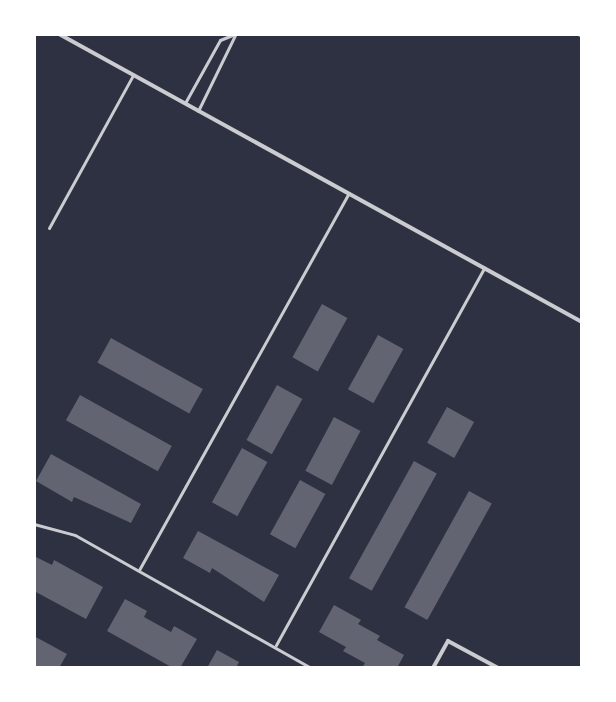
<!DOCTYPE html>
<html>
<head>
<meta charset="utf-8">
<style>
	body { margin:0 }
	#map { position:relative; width:616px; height:702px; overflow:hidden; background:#2d3142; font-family:"Golos Text",sans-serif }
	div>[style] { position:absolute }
	.building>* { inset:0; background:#626471; transform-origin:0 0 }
	.minor>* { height:3px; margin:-1.5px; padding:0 1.5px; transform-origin:1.5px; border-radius:1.5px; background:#caccd0 }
	.tertiary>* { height:4px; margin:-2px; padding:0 2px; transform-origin:2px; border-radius:2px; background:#caccd0 }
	span { translate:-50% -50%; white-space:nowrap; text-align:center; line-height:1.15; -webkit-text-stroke:6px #fff; paint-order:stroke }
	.frame { position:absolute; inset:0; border:36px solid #fff; pointer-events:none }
</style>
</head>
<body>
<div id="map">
	<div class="building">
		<div style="left:322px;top:304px;width:29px;height:61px;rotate:29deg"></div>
		<div style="left:378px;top:335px;width:29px;height:62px;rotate:29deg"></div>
		<div style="left:111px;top:338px;width:105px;height:28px;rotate:29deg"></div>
		<div style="left:277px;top:385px;width:29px;height:63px;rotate:29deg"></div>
		<div style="left:80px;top:395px;width:105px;height:29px;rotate:29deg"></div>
		<div style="left:447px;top:407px;width:31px;height:41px;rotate:29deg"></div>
		<div style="left:334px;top:417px;width:30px;height:61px;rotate:28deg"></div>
		<div style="left:242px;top:448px;width:29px;height:62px;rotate:29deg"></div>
		<div style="clip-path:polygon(51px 454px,141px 504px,131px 523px,74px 497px,72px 502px,36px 481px)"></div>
		<div style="left:414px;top:461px;width:26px;height:134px;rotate:29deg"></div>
		<div style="left:300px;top:480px;width:29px;height:62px;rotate:29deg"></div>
		<div style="left:469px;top:491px;width:26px;height:133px;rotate:29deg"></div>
		<div style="clip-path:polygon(198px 531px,279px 575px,264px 602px,212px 568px,210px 573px,183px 558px)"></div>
		<div style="clip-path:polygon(34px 556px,52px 565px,54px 560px,103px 587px,86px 619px,34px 591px)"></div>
		<div style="clip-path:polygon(125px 599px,147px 611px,144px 617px,171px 632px,174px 626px,197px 639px,180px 668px,173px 668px,107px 631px)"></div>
		<div style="clip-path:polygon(334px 605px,361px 620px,358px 624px,380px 636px,377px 640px,404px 655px,397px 668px,362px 668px,365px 663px,343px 651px,346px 647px,319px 632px)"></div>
		<div style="clip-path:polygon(34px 636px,67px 654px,59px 668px,34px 668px)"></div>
		<div style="clip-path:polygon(217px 650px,239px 662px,236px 668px,207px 668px)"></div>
	</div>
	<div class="minor">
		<div style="left:578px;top:34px;width:4px;rotate:27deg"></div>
		<div style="left:185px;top:103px;width:72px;rotate:-60.9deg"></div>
		<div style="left:220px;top:40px;width:16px;rotate:-22deg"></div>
		<div style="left:198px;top:111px;width:85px;rotate:-64deg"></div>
		<div style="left:49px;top:228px;width:175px;rotate:-61.2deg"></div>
		<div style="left:34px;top:524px;width:42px;rotate:15deg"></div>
		<div style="left:75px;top:535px;width:271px;rotate:29.4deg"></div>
		<div style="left:139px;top:570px;width:430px;rotate:-60.9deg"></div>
		<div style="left:276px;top:645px;width:431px;rotate:-61.1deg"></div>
	</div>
	<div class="tertiary">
		<div style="left:59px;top:34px;width:597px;rotate:28.84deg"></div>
		<div style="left:433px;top:668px;width:31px;rotate:-61deg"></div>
		<div style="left:448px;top:641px;width:57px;rotate:28.4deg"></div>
	</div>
	<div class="frame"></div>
</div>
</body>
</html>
